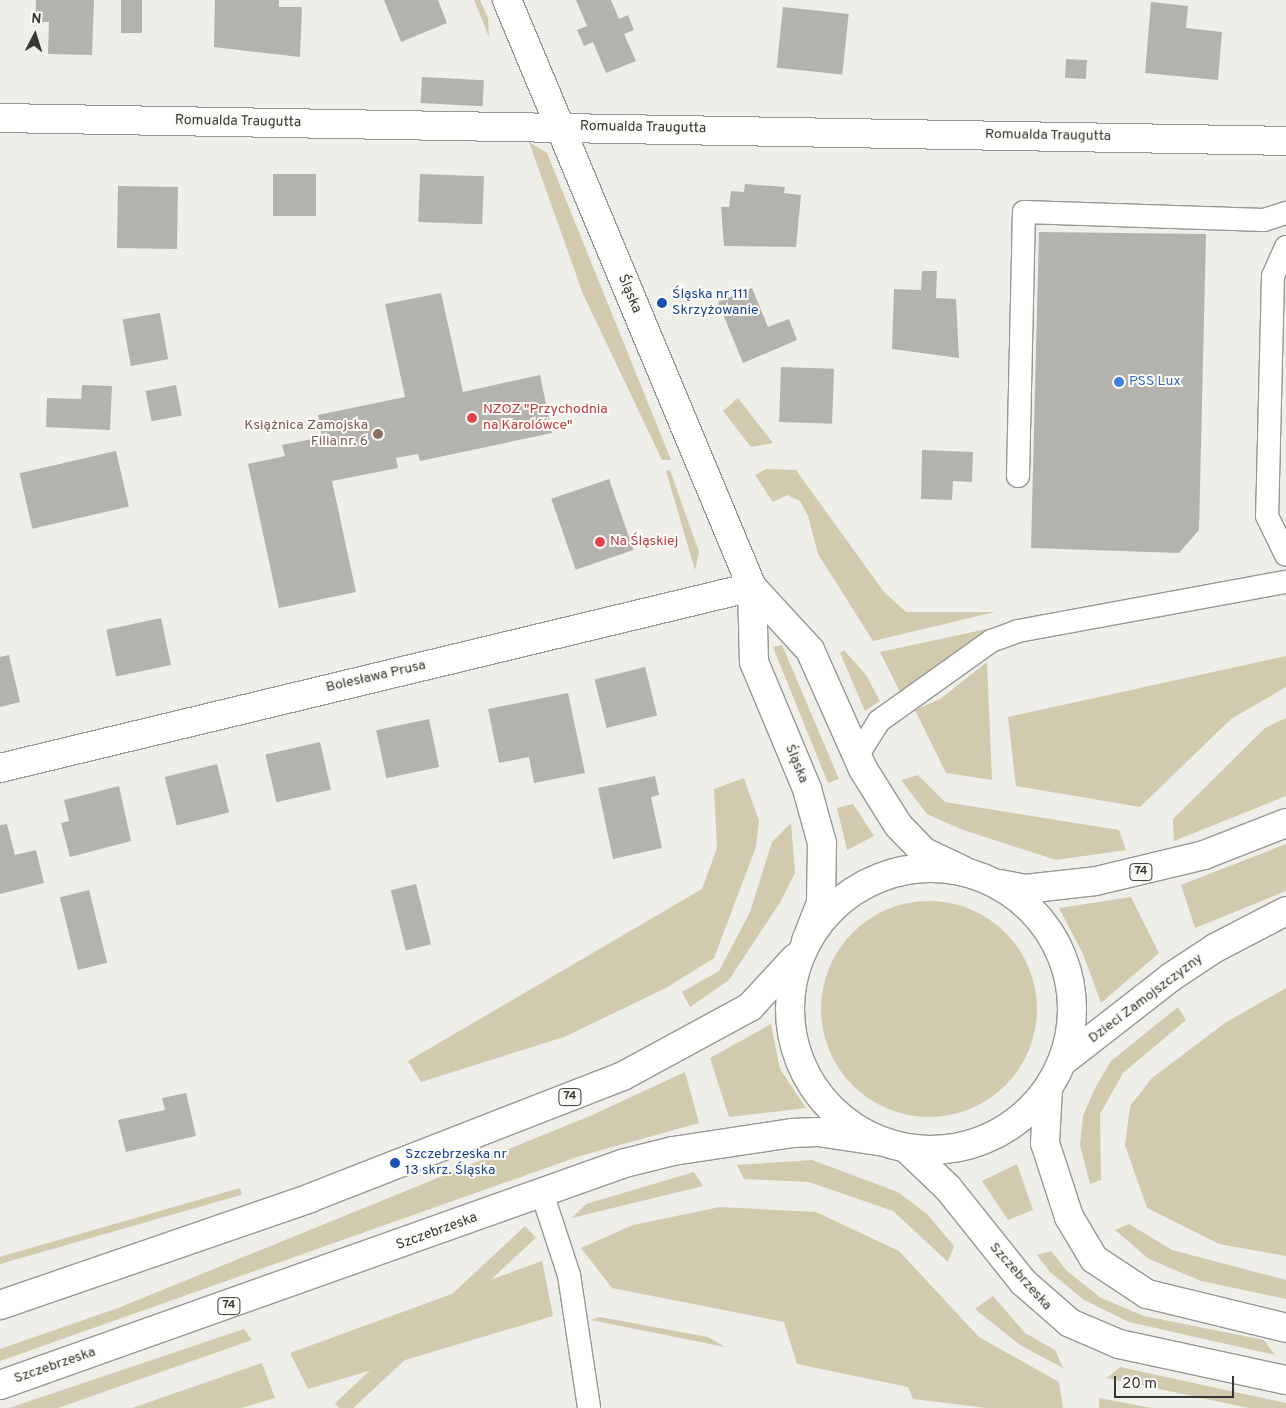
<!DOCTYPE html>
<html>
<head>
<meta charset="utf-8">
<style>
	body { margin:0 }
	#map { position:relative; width:1286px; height:1408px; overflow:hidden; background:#efeee9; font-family:Overpass,sans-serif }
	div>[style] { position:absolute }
	.green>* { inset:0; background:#d2caaf; transform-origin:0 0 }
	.round { border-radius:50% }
	.building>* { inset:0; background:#b4b2ad; transform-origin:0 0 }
	.roads { filter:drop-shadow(1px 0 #999793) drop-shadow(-1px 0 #999793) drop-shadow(0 1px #999793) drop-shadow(0 -1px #999793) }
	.lane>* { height:22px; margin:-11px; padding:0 11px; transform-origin:11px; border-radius:11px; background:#fff }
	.street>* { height:28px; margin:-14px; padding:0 14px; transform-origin:14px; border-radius:14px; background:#fff }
	.secondary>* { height:28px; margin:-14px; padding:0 14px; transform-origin:14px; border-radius:14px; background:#fff }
	.primary>* { height:28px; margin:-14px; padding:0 14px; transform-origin:14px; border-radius:14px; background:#fff }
	.primary>.ring { margin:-14px; padding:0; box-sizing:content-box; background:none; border:28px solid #fff; border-radius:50% }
	.dots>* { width:14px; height:14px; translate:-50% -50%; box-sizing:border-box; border:2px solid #fdfbf6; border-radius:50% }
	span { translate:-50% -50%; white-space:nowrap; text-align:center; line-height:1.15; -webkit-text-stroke:4px #fdfbf6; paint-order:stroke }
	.shield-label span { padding:1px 4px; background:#fdfbf6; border:1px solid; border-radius:4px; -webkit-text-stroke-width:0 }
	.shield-label { font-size:12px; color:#373735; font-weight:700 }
	.street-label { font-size:14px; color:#373735 }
	.transit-label { font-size:14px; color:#164399 }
	.left { translate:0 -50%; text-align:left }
	.shop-label { font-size:14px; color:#366cbe }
	.health-label { font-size:14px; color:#be3a42 }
	.education-label { font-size:14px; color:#785e54 }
	.right { translate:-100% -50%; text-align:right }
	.north { position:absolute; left:10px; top:10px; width:50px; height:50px; -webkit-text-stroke:4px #fdfbf6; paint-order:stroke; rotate:5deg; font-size:14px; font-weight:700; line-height:20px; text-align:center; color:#373735 }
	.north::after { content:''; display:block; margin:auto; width:18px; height:22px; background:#373735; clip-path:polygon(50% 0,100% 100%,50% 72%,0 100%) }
	.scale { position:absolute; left:1114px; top:1376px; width:120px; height:22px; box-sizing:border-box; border:2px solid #373735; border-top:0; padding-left:6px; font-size:15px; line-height:18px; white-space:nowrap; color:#373735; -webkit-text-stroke:4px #fdfbf6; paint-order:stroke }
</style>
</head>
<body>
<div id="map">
	<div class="green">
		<div style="clip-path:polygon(474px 0,480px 0,488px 18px,489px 37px)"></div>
		<div style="clip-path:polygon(529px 142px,547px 153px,671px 460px,662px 460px,583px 294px)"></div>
		<div style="clip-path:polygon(738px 398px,773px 443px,751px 447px,723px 411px)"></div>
		<div style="clip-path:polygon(766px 469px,796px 470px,884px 592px,906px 612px,995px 612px,873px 641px,818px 554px,808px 516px,800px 501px,787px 495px,773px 502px,755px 475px)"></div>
		<div style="clip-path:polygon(670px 470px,699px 552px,695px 570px,666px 471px)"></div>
		<div style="clip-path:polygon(996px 627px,900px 692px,880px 652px)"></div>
		<div style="clip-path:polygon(782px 645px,839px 779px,828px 783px,773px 647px)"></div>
		<div style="clip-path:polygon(844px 650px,866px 675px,880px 701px,865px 711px,840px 653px)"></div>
		<div style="clip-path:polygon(1286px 656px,1286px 687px,1231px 719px,1140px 807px,1016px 786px,1008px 717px)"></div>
		<div style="clip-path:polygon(987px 662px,992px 780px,946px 773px,915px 710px,940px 699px)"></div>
		<div style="clip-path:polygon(1286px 718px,1286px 796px,1174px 841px,1173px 819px,1265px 728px)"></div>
		<div style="clip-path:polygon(918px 775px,945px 802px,1119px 830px,1126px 850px,1056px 860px,963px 830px,927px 814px,901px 780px)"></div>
		<div style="clip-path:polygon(744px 778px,759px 821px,756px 847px,714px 958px,666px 988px,564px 1037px,421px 1082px,408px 1061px,702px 889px,717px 848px,714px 789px)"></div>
		<div style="clip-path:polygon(853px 804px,874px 836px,847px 850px,837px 808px)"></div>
		<div style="clip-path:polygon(791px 823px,795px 873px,781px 901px,729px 980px,690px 1007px,682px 992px,719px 971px,750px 912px,772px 842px)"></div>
		<div style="clip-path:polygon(1286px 844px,1286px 891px,1195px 928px,1181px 885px)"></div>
		<div style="clip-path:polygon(1131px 897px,1159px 953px,1101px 1003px,1083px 954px,1059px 908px)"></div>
		<div class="round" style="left:821px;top:901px;width:216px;height:216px"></div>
		<div style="clip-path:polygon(1286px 988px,1286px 1256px,1219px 1244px,1147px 1208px,1125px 1145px,1130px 1106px,1152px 1078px,1225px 1023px)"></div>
		<div style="clip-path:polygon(1178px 1007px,1186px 1020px,1123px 1073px,1100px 1114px,1101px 1180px,1090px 1184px,1080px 1145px,1083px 1116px,1094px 1090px,1111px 1061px)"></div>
		<div style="clip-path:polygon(771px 1024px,780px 1069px,806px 1108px,729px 1117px,710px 1058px)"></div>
		<div style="clip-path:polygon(685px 1072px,699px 1123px,580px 1156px,0 1361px,0 1349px,118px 1308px,590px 1116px)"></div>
		<div style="clip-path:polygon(812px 1160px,898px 1192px,928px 1215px,954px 1246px,948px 1262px,893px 1211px,809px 1182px,744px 1179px,737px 1165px)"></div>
		<div style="clip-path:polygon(1017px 1164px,1033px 1210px,1008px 1220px,982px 1181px)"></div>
		<div style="clip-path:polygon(694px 1172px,703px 1186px,572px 1218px,586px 1204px)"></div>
		<div style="left:240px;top:1188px;width:7px;height:254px;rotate:74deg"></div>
		<div style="clip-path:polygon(720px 1207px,816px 1212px,899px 1251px,979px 1337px,1059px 1382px,1063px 1408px,987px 1408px,913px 1399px,908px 1387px,797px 1364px,784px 1322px,612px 1288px,581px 1248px,633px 1225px)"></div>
		<div style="clip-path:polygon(1129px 1224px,1172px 1250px,1286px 1280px,1286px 1299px,1201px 1281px,1149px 1259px,1115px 1230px)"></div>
		<div style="left:525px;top:1226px;width:16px;height:260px;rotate:47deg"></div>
		<div style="clip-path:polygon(1051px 1251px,1067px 1271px,1101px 1298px,1144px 1316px,1264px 1340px,1275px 1355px,1129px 1322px,1084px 1300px,1050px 1272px,1037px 1255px)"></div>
		<div style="clip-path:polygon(542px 1261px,553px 1316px,308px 1389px,290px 1353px)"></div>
		<div style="clip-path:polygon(993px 1296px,1025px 1333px,1055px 1350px,1063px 1368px,1020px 1345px,975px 1309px)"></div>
		<div style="clip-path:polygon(600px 1317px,708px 1337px,725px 1347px,591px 1320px)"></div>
		<div style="clip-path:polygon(244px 1329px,252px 1340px,58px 1408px,9px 1408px)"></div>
		<div style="clip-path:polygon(262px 1363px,275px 1398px,241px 1408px,132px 1408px)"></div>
		<div style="clip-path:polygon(1120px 1367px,1286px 1403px,1286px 1408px,1249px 1408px,1107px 1378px)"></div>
		<div style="clip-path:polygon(1099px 1398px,1152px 1408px,1099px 1408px)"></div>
	</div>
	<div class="building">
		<div style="clip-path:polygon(36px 0,94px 0,92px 55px,48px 54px,49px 22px,35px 22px)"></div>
		<div style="left:121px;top:0;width:21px;height:33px"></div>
		<div style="clip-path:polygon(215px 0,279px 0,279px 7px,302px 7px,300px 57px,214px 47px)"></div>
		<div style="clip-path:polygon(384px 0,438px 0,447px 23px,401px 42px)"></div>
		<div style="clip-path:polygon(576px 0,611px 0,619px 19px,628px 15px,634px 30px,624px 34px,636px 61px,606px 73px,593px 42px,584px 46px,577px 30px,587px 26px)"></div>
		<div style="clip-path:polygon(1151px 2px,1188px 6px,1186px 28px,1222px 32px,1218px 80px,1145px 73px)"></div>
		<div style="left:783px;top:7px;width:66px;height:61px;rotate:6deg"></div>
		<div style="left:1066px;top:59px;width:21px;height:19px;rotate:3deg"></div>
		<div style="left:422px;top:77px;width:62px;height:26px;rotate:3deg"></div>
		<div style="left:273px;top:174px;width:43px;height:42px"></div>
		<div style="left:420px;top:174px;width:64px;height:48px;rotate:2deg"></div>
		<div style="clip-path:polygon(745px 184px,785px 187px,784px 193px,801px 195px,796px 247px,724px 246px,721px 207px,729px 207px,731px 191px,744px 192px)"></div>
		<div style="left:118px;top:186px;width:60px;height:62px;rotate:1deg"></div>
		<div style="clip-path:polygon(1039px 232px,1206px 234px,1199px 530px,1179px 553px,1031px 548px)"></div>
		<div style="clip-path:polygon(922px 271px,937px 271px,936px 298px,956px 299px,959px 358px,892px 349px,894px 289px,921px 290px)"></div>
		<div style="clip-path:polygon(752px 288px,768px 327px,789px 319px,797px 340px,743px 363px,718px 302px)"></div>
		<div style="clip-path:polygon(441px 293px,463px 392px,540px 375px,552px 433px,420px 461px,418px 454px,396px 458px,398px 468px,332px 481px,356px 592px,279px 608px,248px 464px,285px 456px,282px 445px,322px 437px,318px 415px,405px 397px,385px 304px)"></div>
		<div style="left:160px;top:313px;width:47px;height:38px;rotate:80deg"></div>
		<div style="left:781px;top:367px;width:53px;height:55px;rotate:2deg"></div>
		<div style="clip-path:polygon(82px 385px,112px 386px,110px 430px,46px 427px,47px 398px,81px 399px)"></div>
		<div style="left:176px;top:385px;width:31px;height:31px;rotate:79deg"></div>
		<div style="clip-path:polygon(922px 450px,973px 452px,972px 482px,953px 481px,952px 500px,921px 499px)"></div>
		<div style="left:116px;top:451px;width:57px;height:99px;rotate:77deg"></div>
		<div style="left:609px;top:479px;width:75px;height:61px;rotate:71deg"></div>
		<div style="left:161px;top:618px;width:48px;height:56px;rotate:78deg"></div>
		<div style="clip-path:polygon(9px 655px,20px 702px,0 707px,0 657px)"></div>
		<div style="left:645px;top:667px;width:50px;height:52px;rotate:76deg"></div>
		<div style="clip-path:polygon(568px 693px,585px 773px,534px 783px,529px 757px,499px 763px,488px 709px)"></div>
		<div style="left:429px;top:719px;width:49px;height:54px;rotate:78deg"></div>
		<div style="left:320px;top:742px;width:49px;height:56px;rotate:77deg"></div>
		<div style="left:217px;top:764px;width:50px;height:54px;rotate:76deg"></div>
		<div style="clip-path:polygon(655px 776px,659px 795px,651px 797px,662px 848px,613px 859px,598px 788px)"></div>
		<div style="clip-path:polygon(119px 786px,131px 841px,70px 857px,61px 823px,69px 821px,64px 800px)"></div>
		<div style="clip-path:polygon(7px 824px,15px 855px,36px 850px,44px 883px,0 894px,0 825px)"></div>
		<div style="left:416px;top:884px;width:62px;height:26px;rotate:76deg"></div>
		<div style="left:89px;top:890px;width:75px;height:30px;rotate:76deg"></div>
		<div style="clip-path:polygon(186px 1093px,196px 1136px,126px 1152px,118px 1120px,165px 1110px,162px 1098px)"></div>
	</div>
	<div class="roads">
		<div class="lane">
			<div style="left:1286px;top:247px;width:32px;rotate:114deg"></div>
			<div style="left:1273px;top:276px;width:240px;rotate:91.4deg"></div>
			<div style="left:1267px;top:516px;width:43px;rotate:64deg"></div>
			<div style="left:1018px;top:476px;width:264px;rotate:-88.7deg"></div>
			<div style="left:1024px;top:212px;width:240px;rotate:1.9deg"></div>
			<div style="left:1264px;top:220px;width:23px;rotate:-18deg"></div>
			<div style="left:857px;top:756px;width:41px;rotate:-57.8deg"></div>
			<div style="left:879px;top:721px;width:138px;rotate:-35.5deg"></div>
			<div style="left:991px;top:641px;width:29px;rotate:-20deg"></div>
			<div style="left:1018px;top:631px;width:272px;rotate:-10.4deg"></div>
			<div style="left:542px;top:1193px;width:86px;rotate:71.8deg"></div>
			<div style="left:569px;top:1275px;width:134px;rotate:81.4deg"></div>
		</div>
		<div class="street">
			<div style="left:0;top:118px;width:1286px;rotate:1.02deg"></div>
			<div style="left:0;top:768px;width:773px;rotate:-13.53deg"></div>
		</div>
		<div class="secondary">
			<div style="left:507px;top:0;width:636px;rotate:67.35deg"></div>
			<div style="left:752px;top:587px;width:86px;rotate:47.4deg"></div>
			<div style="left:810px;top:650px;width:130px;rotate:66deg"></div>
			<div style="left:863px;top:769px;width:66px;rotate:58deg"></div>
			<div style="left:898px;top:825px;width:37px;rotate:46deg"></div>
			<div style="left:924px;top:852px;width:42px;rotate:25.3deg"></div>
			<div style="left:752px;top:587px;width:75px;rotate:88.5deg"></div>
			<div style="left:754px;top:662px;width:138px;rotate:67.3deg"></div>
			<div style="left:807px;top:789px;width:56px;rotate:74.5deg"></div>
			<div style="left:822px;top:843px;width:60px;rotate:91deg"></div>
			<div style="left:821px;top:903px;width:41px;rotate:111.5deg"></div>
			<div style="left:1048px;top:1089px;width:54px;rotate:93.2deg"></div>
			<div style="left:1045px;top:1143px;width:78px;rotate:72deg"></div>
			<div style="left:1069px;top:1217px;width:49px;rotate:59.2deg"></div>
			<div style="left:1094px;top:1259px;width:64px;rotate:33.4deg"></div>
			<div style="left:1147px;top:1294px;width:143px;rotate:13.7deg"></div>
			<div style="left:906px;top:1148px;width:58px;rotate:43.6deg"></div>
			<div style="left:948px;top:1188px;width:120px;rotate:51.4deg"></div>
			<div style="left:1023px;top:1282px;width:62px;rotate:41.1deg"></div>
			<div style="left:1070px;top:1323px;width:53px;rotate:23.2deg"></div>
			<div style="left:1119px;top:1344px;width:171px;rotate:12.2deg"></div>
		</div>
		<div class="primary">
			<div class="ring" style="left:790px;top:868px;width:254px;height:254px"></div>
			<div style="left:1000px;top:884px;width:25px;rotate:11deg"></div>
			<div style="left:1025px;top:889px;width:71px;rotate:-6.4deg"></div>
			<div style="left:1096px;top:881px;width:111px;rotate:-13.5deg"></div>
			<div style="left:1204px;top:855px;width:88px;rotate:-21.3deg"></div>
			<div style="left:1062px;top:1062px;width:138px;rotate:-37.9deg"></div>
			<div style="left:1171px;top:977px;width:53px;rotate:-33.4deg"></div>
			<div style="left:1215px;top:948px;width:80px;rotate:-27.5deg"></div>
			<div style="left:0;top:1305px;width:328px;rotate:-19deg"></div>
			<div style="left:310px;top:1198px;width:336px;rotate:-21.3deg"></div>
			<div style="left:623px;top:1076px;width:145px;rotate:-28.5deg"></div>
			<div style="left:750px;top:1007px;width:67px;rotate:-47.4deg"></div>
			<div style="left:0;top:1385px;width:663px;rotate:-19.56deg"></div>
			<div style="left:625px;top:1163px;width:49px;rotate:-14deg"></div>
			<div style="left:673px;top:1151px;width:120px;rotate:-8.6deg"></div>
			<div style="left:792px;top:1133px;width:26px;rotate:-2deg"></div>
			<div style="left:818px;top:1132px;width:67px;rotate:8.6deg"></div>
		</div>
	</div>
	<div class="dots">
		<div style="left:662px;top:303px;background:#1a4fb4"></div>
		<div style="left:1119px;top:382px;background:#3f7fe0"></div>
		<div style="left:472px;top:418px;background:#e0444e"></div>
		<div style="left:378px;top:434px;background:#8d6e63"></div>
		<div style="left:600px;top:542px;background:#e0444e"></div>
		<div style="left:395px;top:1163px;background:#1a4fb4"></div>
	</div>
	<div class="shield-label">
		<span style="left:1141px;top:872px">74</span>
		<span style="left:570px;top:1097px">74</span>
		<span style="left:229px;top:1306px">74</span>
	</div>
	<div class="street-label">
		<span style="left:238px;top:122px;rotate:1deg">Romualda Traugutta</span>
		<span style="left:643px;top:128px;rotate:1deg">Romualda Traugutta</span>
		<span style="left:1048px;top:136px;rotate:1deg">Romualda Traugutta</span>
		<span style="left:629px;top:294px;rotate:67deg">Śląska</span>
		<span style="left:376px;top:677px;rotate:-13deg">Bolesława Prusa</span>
		<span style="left:796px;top:764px;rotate:68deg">Śląska</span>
		<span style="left:1146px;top:999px;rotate:-37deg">Dzieci Zamojszczyzny</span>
		<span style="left:437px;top:1232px;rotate:-20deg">Szczebrzeska</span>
		<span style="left:1020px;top:1277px;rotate:48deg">Szczebrzeska</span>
		<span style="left:55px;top:1366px;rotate:-19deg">Szczebrzeska</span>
	</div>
	<div class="transit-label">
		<span class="left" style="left:672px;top:303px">Śląska nr 111<br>Skrzyżowanie</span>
		<span class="left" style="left:405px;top:1163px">Szczebrzeska nr<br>13 skrz. Śląska</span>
	</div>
	<div class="shop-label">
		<span class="left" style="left:1129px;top:382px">PSS Lux</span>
	</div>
	<div class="health-label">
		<span class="left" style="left:483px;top:418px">NZOZ "Przychodnia<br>na Karolówce"</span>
		<span class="left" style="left:610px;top:542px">Na Śląskiej</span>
	</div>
	<div class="education-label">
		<span class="right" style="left:368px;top:434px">Książnica Zamojska<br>Filia nr. 6</span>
	</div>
	<div class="north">N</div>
	<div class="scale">20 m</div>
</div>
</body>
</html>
